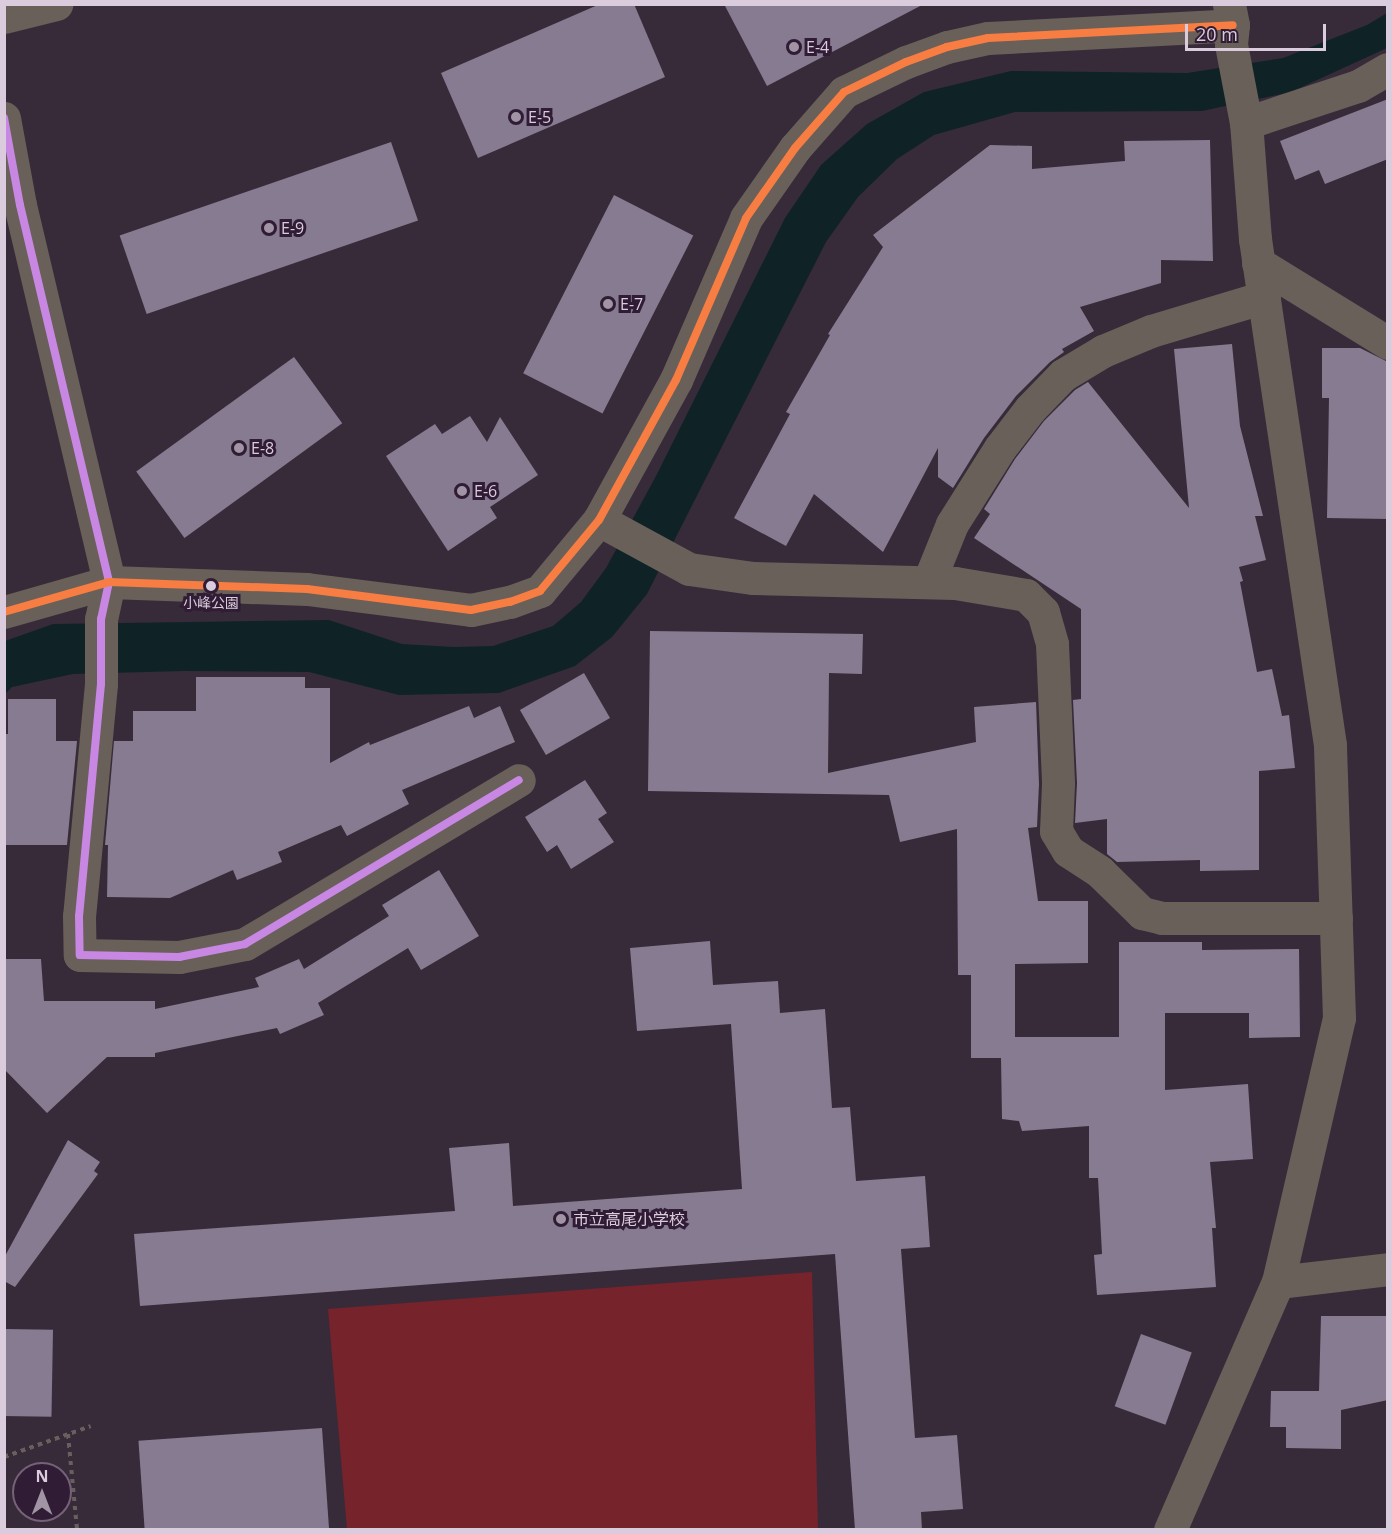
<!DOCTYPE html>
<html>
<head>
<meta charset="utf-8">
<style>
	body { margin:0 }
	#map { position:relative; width:1392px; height:1534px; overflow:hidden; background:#372b3a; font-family:"Open Sans","Noto Sans JP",sans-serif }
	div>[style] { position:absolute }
	.green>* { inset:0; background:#76232b }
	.water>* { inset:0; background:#0f2326 }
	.building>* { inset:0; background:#867b90; transform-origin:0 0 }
	.path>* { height:4px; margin-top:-2px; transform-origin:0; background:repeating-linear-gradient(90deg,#67605d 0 4.5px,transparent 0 9px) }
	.minor>* { height:33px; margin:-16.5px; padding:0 16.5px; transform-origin:16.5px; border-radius:16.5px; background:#696059 }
	.tertiary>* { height:33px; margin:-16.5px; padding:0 16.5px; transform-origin:16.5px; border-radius:16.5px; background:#696059 }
	.bus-1>* { height:8px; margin:-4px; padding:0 4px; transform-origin:4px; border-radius:4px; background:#c787e3 }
	.bus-2>* { height:8px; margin:-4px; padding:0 4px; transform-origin:4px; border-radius:4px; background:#f77d43 }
	.dots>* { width:16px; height:16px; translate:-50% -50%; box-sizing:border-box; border:3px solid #311c35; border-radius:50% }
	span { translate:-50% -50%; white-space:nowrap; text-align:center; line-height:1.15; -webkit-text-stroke:6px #311c35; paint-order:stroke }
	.bus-label { font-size:14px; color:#daccdd }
	.poi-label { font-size:16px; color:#daccdd }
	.left { translate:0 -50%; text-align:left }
	.frame { position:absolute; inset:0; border:6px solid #daccdd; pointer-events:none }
	.north { position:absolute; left:12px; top:1462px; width:60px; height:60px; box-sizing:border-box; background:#311c35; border:2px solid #756278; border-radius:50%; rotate:0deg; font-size:16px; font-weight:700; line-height:24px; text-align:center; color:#daccdd }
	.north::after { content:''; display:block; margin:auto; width:21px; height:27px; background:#a194a4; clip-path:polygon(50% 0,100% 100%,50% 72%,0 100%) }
	.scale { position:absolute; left:1185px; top:24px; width:141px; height:27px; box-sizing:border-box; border:3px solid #daccdd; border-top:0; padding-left:8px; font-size:18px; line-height:21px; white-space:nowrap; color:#daccdd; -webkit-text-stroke:4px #311c35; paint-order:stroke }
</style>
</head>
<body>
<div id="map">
	<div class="green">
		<div style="clip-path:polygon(812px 1272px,818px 1529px,347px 1529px,328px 1309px)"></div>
	</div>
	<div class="water">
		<div style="clip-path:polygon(1387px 13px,1387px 48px,1291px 92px,1202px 111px,1015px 112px,934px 135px,897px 159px,858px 197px,826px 242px,647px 594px,612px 637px,575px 666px,499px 693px,399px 695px,309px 672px,184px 671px,73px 674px,12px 687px,5px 694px,5px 641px,53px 624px,329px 620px,402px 644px,454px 647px,493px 646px,553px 626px,581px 602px,606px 568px,656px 476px,785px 218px,821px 165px,867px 124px,924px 92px,1011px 71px,1187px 73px,1283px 58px,1367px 25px)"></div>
	</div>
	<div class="building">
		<div style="clip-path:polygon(600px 4px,634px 4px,665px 77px,478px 158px,441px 73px)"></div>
		<div style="clip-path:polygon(724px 4px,924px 4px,767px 86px)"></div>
		<div style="clip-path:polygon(1388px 99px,1388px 159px,1325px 184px,1319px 170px,1295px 180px,1280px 141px)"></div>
		<div style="clip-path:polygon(1210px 140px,1213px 261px,1161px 260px,1161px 283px,1080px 307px,1094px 331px,1062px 349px,1064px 352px,1050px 362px,1016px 396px,984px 438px,953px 488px,938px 477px,938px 448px,883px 552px,814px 494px,786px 546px,734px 518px,790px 414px,786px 412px,830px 335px,828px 334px,883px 247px,873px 235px,990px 145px,1032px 146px,1032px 169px,1125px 161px,1124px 141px)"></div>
		<div style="left:391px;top:142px;width:83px;height:287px;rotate:71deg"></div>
		<div style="left:614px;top:195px;width:89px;height:200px;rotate:27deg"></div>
		<div style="clip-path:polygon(1232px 344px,1240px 426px,1263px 516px,1255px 516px,1266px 560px,1239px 567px,1243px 581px,1240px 582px,1257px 672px,1272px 669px,1282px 716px,1289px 715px,1295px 768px,1259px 771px,1259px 870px,1200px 871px,1200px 860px,1117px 862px,1107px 854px,1107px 819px,1075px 823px,1077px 783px,1073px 700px,1081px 699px,1081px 609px,974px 538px,990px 514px,984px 509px,1015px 459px,1044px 421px,1075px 390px,1088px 382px,1189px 508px,1174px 349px)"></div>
		<div style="clip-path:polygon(1322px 348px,1360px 348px,1388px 362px,1388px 519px,1327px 518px,1329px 398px,1322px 398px)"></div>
		<div style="left:294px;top:357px;width:82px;height:195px;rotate:54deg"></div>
		<div style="clip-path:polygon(470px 416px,487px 442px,500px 417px,538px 475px,490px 507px,497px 518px,448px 551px,386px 456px,435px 424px,442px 434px)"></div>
		<div style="clip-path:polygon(650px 631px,863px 634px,862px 674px,829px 673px,828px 773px,976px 742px,974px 707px,1036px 702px,1039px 784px,1037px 827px,1028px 828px,1038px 901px,1088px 901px,1088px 963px,1015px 964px,1015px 1037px,1119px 1037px,1119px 942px,1202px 942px,1202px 950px,1299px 949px,1300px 1037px,1249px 1038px,1249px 1013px,1165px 1013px,1165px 1090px,1248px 1084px,1253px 1159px,1210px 1162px,1216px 1228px,1212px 1228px,1216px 1287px,1097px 1295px,1094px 1255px,1102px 1254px,1098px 1178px,1089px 1178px,1089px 1126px,1022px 1131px,1019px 1121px,1002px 1119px,1001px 1058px,971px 1058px,971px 975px,958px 975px,957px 829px,900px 842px,889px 795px,648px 791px)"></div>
		<div style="left:584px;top:673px;width:52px;height:74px;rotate:60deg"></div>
		<div style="clip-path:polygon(196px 677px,305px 677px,305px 688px,330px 688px,330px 763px,369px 742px,370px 745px,469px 706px,474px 718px,500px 706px,515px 742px,402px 790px,409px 804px,347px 836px,341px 825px,278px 852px,282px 862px,237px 880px,233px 870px,170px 898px,107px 897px,108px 845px,105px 845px,114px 741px,133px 741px,133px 711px,196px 711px)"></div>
		<div style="clip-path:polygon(8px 699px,56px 699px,56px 741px,77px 741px,67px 845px,4px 845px,4px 734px,8px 734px)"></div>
		<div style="clip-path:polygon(585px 780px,607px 813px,598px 819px,614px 842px,571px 869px,557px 845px,547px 852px,525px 817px)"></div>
		<div style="clip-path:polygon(439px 870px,479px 936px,421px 970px,408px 948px,318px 1003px,324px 1015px,280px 1034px,277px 1028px,155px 1053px,155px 1057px,107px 1057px,47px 1113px,4px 1069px,4px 959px,41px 959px,44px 1001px,155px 1001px,155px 1009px,259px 987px,255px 978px,299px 959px,304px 969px,389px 916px,382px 905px)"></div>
		<div style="clip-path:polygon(710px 941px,713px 985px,778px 981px,780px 1013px,825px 1009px,832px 1108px,850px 1107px,856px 1181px,925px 1176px,930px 1247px,901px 1249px,915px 1438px,957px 1435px,963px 1509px,921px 1512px,922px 1530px,855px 1530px,835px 1254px,140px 1306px,134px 1234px,455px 1211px,449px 1148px,509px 1143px,513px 1206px,742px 1189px,731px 1024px,637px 1031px,630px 948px)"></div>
		<div style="clip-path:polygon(68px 1140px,100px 1162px,94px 1171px,98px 1174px,15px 1287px,4px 1281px,4px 1258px)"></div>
		<div style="clip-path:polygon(1321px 1316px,1388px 1316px,1388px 1400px,1341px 1410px,1341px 1449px,1286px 1448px,1286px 1427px,1270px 1427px,1271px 1391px,1319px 1391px)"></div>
		<div style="left:4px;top:1329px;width:49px;height:87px;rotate:1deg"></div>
		<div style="left:1141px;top:1334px;width:54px;height:77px;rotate:20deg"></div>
		<div style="left:322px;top:1428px;width:102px;height:184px;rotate:86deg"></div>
	</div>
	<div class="path">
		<div style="left:68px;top:1434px;width:96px;rotate:84.6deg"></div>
		<div style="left:4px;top:1457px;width:92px;rotate:-19.6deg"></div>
	</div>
	<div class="minor">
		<div style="left:4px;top:17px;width:54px;rotate:-14deg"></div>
		<div style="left:4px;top:118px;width:88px;rotate:79.6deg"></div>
		<div style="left:20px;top:205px;width:387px;rotate:76.7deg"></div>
		<div style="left:109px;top:582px;width:38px;rotate:102deg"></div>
		<div style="left:101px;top:619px;width:65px;rotate:90deg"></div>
		<div style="left:101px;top:684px;width:233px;rotate:95.4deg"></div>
		<div style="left:79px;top:916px;width:39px;rotate:89deg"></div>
		<div style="left:80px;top:955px;width:99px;rotate:1.2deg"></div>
		<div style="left:179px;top:957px;width:67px;rotate:-11.1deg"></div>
		<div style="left:245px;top:944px;width:319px;rotate:-30.9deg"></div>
		<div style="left:1246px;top:123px;width:118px;rotate:-18.3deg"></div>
		<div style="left:1358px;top:86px;width:34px;rotate:-30deg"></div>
		<div style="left:1258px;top:263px;width:153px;rotate:31.6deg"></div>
		<div style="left:599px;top:520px;width:102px;rotate:28.6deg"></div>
		<div style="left:689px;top:569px;width:65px;rotate:8deg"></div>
		<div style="left:753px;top:578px;width:202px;rotate:1.4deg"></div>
		<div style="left:955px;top:583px;width:72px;rotate:9.6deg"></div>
		<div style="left:1026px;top:595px;width:24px;rotate:45deg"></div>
		<div style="left:1043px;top:612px;width:33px;rotate:74deg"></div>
		<div style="left:1052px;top:644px;width:140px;rotate:87.5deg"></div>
		<div style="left:1058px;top:784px;width:47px;rotate:92.4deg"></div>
		<div style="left:1056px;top:831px;width:23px;rotate:59deg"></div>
		<div style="left:1068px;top:851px;width:38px;rotate:33deg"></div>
		<div style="left:1100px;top:872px;width:59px;rotate:44.3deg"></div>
		<div style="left:1142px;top:913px;width:21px;rotate:14deg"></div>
		<div style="left:1162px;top:918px;width:174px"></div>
		<div style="left:929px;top:581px;width:61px;rotate:-68deg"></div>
		<div style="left:952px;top:524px;width:90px;rotate:-57.7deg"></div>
		<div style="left:1000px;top:448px;width:49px;rotate:-52.4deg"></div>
		<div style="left:1030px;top:409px;width:47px;rotate:-45.9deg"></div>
		<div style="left:1063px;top:375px;width:47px;rotate:-31deg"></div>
		<div style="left:1103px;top:351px;width:52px;rotate:-22.6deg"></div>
		<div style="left:1151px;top:331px;width:118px;rotate:-16.7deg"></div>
		<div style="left:1278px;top:1282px;width:111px;rotate:-6.7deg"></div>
		<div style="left:1170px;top:1530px;width:270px;rotate:-66.5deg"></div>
		<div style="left:1278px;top:1282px;width:271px;rotate:-77deg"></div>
		<div style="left:1339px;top:1018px;width:273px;rotate:-91.9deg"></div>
		<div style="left:1330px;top:745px;width:512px;rotate:-98.43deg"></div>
		<div style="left:1255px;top:239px;width:116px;rotate:-94.4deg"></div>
		<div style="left:1246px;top:123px;width:80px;rotate:-100.8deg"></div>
		<div style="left:1231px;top:44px;width:19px;rotate:-84deg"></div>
		<div style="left:1233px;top:25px;width:21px;rotate:-101deg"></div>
	</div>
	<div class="tertiary">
		<div style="left:4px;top:612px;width:109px;rotate:-15.9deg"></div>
		<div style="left:109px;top:582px;width:198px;rotate:2deg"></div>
		<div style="left:307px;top:589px;width:165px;rotate:7.3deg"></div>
		<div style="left:471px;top:610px;width:40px;rotate:-12deg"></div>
		<div style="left:510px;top:602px;width:32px;rotate:-20deg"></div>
		<div style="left:540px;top:591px;width:92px;rotate:-50.3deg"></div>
		<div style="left:599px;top:520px;width:160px;rotate:-61.2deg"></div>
		<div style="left:676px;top:380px;width:176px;rotate:-66.6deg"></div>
		<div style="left:746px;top:218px;width:85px;rotate:-55deg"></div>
		<div style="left:795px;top:148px;width:74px;rotate:-48.8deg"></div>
		<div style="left:844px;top:92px;width:69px;rotate:-25.8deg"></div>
		<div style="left:906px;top:62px;width:44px;rotate:-20.1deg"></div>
		<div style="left:947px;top:47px;width:42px;rotate:-12.4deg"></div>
		<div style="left:988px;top:38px;width:245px;rotate:-3deg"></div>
	</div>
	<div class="bus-1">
		<div style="left:4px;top:118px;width:88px;rotate:79.6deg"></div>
		<div style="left:20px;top:205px;width:387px;rotate:76.7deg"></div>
		<div style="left:109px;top:582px;width:38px;rotate:102deg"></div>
		<div style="left:101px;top:619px;width:65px;rotate:90deg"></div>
		<div style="left:101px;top:684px;width:233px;rotate:95.4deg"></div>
		<div style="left:79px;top:916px;width:39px;rotate:89deg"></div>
		<div style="left:80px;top:955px;width:99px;rotate:1.2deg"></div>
		<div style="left:179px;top:957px;width:67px;rotate:-11.1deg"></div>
		<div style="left:245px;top:944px;width:319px;rotate:-30.9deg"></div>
	</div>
	<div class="bus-2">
		<div style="left:4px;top:612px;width:109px;rotate:-15.9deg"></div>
		<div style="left:109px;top:582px;width:198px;rotate:2deg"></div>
		<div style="left:307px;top:589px;width:165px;rotate:7.3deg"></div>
		<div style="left:471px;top:610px;width:40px;rotate:-12deg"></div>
		<div style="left:510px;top:602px;width:32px;rotate:-20deg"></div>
		<div style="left:540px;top:591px;width:92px;rotate:-50.3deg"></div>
		<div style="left:599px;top:520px;width:160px;rotate:-61.2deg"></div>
		<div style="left:676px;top:380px;width:176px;rotate:-66.6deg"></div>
		<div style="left:746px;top:218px;width:85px;rotate:-55deg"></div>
		<div style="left:795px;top:148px;width:74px;rotate:-48.8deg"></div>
		<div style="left:844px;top:92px;width:69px;rotate:-25.8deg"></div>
		<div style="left:906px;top:62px;width:44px;rotate:-20.1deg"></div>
		<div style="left:947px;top:47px;width:42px;rotate:-12.4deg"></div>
		<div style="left:988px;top:38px;width:245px;rotate:-3deg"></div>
	</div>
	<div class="dots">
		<div style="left:794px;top:47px;background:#a194a4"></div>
		<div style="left:516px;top:117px;background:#a194a4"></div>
		<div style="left:269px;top:228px;background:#a194a4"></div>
		<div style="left:608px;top:304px;background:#a194a4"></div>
		<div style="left:239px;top:448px;background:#a194a4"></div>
		<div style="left:462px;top:491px;background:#a194a4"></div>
		<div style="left:211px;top:586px;background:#daccdd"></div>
		<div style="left:561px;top:1219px;background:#a194a4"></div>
	</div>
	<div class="bus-label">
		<span style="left:211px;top:603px">小峰公園</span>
	</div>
	<div class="poi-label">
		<span class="left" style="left:806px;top:47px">E-4</span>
		<span class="left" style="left:528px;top:117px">E-5</span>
		<span class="left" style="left:281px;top:228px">E-9</span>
		<span class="left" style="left:620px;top:304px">E-7</span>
		<span class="left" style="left:251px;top:448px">E-8</span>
		<span class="left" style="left:474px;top:491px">E-6</span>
		<span class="left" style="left:573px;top:1219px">市立高尾小学校</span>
	</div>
	<div class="frame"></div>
	<div class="north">N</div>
	<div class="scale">20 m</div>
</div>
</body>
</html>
